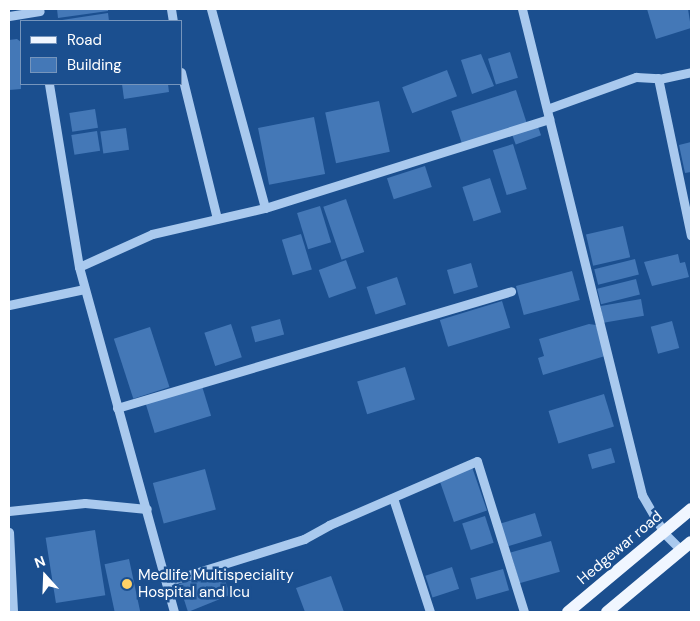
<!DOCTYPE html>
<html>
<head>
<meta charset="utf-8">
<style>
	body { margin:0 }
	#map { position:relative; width:700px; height:621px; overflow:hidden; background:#1b4f8f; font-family:"DM Sans",sans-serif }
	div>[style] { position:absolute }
	.building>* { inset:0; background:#4478b7; transform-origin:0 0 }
	.minor>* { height:9px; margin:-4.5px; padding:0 4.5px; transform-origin:4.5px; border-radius:4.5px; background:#a9c9ee }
	.major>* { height:12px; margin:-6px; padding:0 6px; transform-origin:6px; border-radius:6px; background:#f0f6ff }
	.dots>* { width:14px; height:14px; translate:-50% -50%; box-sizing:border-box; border:2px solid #1b4f8f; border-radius:50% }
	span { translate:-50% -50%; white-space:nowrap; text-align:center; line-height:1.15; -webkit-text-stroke:5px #1b4f8f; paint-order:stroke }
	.street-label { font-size:15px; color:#fff }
	.poi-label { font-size:15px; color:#fff }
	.left { translate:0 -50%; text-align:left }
	.frame { position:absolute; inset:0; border:10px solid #fff; pointer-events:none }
	.legend { position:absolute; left:20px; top:20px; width:162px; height:65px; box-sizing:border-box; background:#1b4f8f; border:1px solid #7695bc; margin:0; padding:6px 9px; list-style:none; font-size:15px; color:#fff }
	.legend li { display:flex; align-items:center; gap:10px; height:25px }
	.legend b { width:25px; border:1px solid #7695bc }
	.north { position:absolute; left:20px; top:551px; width:50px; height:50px; -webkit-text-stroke:4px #1b4f8f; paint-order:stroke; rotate:340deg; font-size:14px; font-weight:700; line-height:20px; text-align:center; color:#fff }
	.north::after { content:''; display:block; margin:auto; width:18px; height:22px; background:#fff; clip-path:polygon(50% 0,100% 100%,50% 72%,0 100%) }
</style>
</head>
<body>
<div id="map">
	<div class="building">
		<div style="clip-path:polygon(57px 9px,108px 9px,108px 11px,58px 18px)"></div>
		<div style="clip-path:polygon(647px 9px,688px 9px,691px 28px,656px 39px)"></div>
		<div style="clip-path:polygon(108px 13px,109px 21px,62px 21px,62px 20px)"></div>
		<div style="clip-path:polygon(17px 39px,21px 42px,21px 89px,9px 90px,9px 40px)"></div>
		<div style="left:510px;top:52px;width:27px;height:23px;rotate:73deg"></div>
		<div style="clip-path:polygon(481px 54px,494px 86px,472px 94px,461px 60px)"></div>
		<div style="left:447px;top:70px;width:28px;height:48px;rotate:69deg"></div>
		<div style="clip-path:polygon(122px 84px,168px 84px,169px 92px,124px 99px)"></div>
		<div style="left:516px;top:90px;width:35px;height:68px;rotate:72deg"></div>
		<div style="left:379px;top:101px;width:52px;height:55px;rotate:78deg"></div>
		<div style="left:95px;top:109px;width:19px;height:26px;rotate:81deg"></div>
		<div style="left:314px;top:117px;width:58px;height:57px;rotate:79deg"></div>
		<div style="left:537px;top:124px;width:12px;height:27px;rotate:70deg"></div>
		<div style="left:126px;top:128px;width:22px;height:26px;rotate:82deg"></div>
		<div style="left:97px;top:131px;width:20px;height:26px;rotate:81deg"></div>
		<div style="clip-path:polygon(691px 142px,691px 172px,685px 173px,679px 145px)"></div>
		<div style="left:513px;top:144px;width:47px;height:21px;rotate:73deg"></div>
		<div style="left:425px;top:166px;width:22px;height:40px;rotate:72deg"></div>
		<div style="left:490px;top:178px;width:36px;height:29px;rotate:72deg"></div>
		<div style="left:346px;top:199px;width:56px;height:24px;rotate:71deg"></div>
		<div style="left:320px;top:206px;width:38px;height:24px;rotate:73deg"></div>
		<div style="left:623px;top:226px;width:32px;height:38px;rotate:77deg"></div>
		<div style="left:301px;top:234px;width:37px;height:20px;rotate:73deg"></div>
		<div style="clip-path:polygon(678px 254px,680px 263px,685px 262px,689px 277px,652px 286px,644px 262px)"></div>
		<div style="left:635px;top:259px;width:16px;height:42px;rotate:76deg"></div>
		<div style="left:346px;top:260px;width:30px;height:29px;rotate:70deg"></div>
		<div style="left:471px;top:263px;width:25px;height:25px;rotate:74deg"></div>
		<div style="left:572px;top:271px;width:30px;height:58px;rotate:75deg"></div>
		<div style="left:397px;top:277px;width:29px;height:32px;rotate:72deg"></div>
		<div style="left:636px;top:279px;width:16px;height:40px;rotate:76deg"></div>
		<div style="left:641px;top:299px;width:17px;height:41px;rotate:80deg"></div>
		<div style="left:502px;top:301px;width:28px;height:65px;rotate:73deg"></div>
		<div style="left:280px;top:319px;width:16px;height:30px;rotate:75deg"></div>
		<div style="left:672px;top:321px;width:28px;height:22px;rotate:75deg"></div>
		<div style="left:231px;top:324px;width:35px;height:28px;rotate:72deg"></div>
		<div style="clip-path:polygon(589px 324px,596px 325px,605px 356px,543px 375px,538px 358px,544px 356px,539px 339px)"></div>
		<div style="left:150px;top:327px;width:63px;height:38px;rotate:72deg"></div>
		<div style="left:405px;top:367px;width:34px;height:50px;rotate:73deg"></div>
		<div style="left:202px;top:386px;width:31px;height:59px;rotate:73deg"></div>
		<div style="left:604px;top:394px;width:34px;height:58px;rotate:73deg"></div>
		<div style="left:611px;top:448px;width:15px;height:24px;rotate:74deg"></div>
		<div style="left:472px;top:467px;width:46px;height:35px;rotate:71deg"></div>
		<div style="left:205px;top:469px;width:42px;height:54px;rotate:75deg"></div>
		<div style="left:535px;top:513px;width:24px;height:37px;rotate:73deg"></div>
		<div style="left:485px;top:516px;width:28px;height:24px;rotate:72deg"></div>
		<div style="left:95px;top:530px;width:66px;height:50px;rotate:81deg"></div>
		<div style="left:551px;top:541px;width:32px;height:42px;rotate:74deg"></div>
		<div style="left:129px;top:559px;width:54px;height:25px;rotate:78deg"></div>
		<div style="left:452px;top:567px;width:23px;height:28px;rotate:72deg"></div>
		<div style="left:503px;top:569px;width:22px;height:34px;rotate:74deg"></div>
		<div style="clip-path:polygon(222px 571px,230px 595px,188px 612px,179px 584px)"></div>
		<div style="clip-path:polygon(331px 576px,344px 612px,305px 612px,296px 588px)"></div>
	</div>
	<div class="minor">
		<div style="left:171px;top:9px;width:12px;rotate:81deg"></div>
		<div style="left:211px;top:9px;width:206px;rotate:74.8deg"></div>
		<div style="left:522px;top:9px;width:501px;rotate:76.13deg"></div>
		<div style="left:642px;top:495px;width:44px;rotate:59.9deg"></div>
		<div style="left:664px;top:533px;width:24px;rotate:45deg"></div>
		<div style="left:9px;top:16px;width:31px;rotate:-9deg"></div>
		<div style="left:181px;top:72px;width:151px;rotate:76.2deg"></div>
		<div style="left:659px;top:79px;width:33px;rotate:-12deg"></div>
		<div style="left:49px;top:84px;width:185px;rotate:80.7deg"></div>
		<div style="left:79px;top:267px;width:358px;rotate:74.6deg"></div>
		<div style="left:547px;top:109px;width:95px;rotate:-19.8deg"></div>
		<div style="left:636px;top:77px;width:22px;rotate:3deg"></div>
		<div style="left:658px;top:78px;width:161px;rotate:78.2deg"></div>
		<div style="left:79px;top:267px;width:80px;rotate:-24.3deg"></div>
		<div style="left:152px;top:234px;width:116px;rotate:-13deg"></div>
		<div style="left:265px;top:208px;width:298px;rotate:-17.4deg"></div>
		<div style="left:9px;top:305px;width:77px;rotate:-12deg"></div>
		<div style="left:117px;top:408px;width:411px;rotate:-16.5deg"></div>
		<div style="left:393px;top:498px;width:120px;rotate:72deg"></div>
		<div style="left:9px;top:511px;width:76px;rotate:-6deg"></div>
		<div style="left:85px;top:503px;width:62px;rotate:5.5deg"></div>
		<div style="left:9px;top:532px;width:80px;rotate:87.1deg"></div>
		<div style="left:166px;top:582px;width:145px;rotate:-17.3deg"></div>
		<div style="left:304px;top:539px;width:29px;rotate:-29deg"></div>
		<div style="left:329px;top:525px;width:161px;rotate:-23.4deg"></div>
		<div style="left:477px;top:461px;width:158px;rotate:72.7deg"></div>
	</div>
	<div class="major">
		<div style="left:568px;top:612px;width:160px;rotate:-39.9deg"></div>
		<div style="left:607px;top:612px;width:109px;rotate:-39.8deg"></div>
	</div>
	<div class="dots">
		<div style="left:127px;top:584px;background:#ffd166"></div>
	</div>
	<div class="street-label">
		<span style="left:620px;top:548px;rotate:-40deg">Hedgewar road</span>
	</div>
	<div class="poi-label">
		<span class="left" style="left:138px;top:584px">Medlife Multispeciality<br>Hospital and Icu</span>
	</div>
	<div class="frame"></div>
	<ul class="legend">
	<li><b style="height:6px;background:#f0f6ff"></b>Road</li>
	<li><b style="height:14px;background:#4478b7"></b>Building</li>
	</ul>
	<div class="north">N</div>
</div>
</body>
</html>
